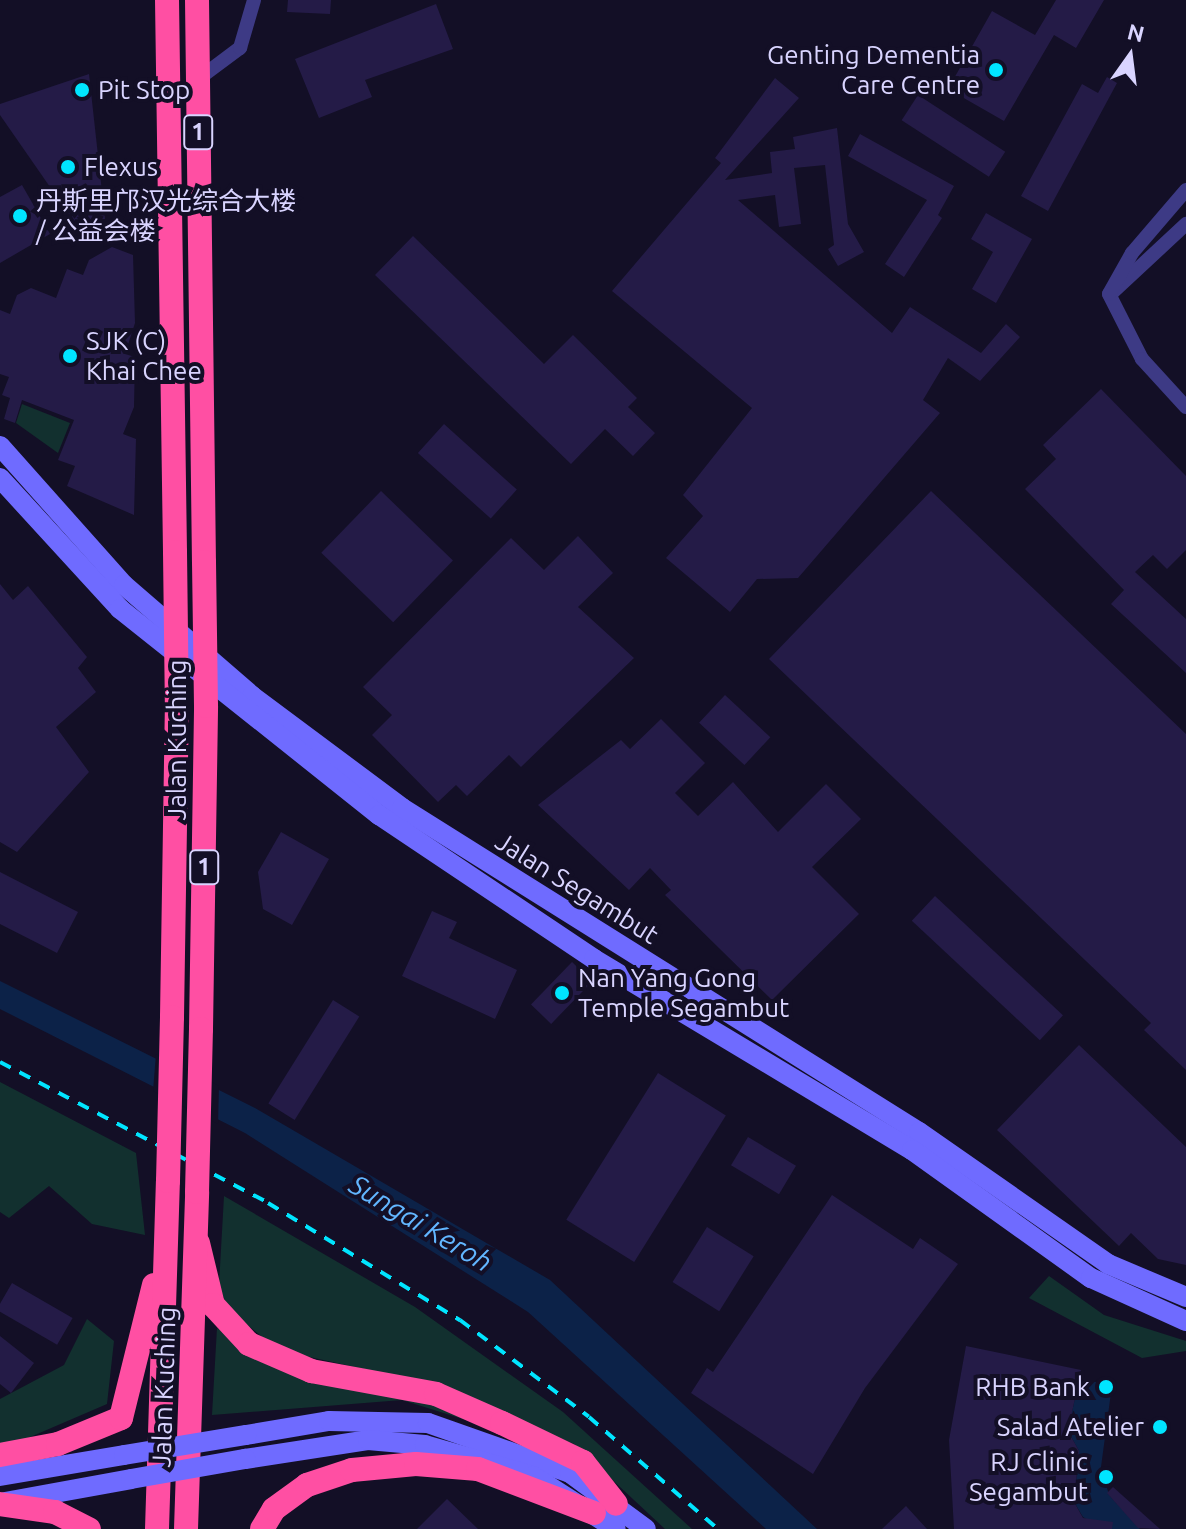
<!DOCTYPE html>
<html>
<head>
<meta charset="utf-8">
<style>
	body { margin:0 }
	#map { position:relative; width:1186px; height:1529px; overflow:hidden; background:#130f26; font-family:Ubuntu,"Noto Sans SC",sans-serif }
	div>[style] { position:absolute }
	.green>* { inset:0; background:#12302f }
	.water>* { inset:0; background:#0c2248 }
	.pier>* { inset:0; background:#130f26 }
	.building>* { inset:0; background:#241b47; transform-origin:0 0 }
	.street>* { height:14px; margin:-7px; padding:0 7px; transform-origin:7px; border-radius:7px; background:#3d3a85 }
	.secondary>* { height:20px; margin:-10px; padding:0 10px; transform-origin:10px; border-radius:10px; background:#6f6bff }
	.highway>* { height:24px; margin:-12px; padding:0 12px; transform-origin:12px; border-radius:12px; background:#ff4fa3 }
	.rail>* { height:4px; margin-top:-2px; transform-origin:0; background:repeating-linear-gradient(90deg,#00e5ff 0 12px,transparent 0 22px) }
	.secondary-bridge>* { height:20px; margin:-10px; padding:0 10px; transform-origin:10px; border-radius:10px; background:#6f6bff }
	.highway-bridge>* { height:24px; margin:-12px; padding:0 12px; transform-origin:12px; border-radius:12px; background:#ff4fa3 }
	.dots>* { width:22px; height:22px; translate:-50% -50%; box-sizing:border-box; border:4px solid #130f26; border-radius:50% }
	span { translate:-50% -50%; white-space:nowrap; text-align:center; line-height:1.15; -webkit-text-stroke:8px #130f26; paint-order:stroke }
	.shield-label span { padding:2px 6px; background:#130f26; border:2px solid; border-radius:6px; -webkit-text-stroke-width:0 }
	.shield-label { font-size:24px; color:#d9d4ff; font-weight:700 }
	.poi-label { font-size:26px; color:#d9d4ff }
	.right { translate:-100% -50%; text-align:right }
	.left { translate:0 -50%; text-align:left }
	.street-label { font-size:26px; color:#d9d4ff }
	.water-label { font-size:28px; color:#62b6ff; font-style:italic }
	.north { position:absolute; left:1090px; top:16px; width:80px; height:80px; -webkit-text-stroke:6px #130f26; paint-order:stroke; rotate:14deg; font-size:22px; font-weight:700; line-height:32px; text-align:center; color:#d9d4ff }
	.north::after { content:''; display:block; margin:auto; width:28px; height:36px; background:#d9d4ff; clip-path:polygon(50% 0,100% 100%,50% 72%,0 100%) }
</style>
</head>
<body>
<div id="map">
	<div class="green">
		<div style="clip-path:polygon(22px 404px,70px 423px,58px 453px,16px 423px)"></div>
		<div style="clip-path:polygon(0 1082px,136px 1153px,145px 1235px,92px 1224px,49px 1186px,9px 1218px,0 1212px)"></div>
		<div style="clip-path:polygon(224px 1196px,415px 1307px,563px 1412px,692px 1529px,665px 1529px,574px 1444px,423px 1382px,278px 1350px,228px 1309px,219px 1285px)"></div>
		<div style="clip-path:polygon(1049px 1276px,1104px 1315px,1186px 1341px,1186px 1351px,1142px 1358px,1029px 1298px)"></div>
		<div style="clip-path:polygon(87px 1319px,114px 1341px,107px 1404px,0 1450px,0 1399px,64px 1365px)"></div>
		<div style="clip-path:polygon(217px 1328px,268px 1362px,431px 1397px,482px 1425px,402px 1400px,212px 1415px)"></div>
	</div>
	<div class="water">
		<div style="clip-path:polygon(0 981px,255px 1108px,550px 1280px,817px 1529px,766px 1529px,528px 1312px,245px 1133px,0 1009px)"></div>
		<div style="clip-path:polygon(1079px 1379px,1112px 1385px,1101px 1467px,1109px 1495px,1140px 1529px,1104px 1529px,1083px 1517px,1074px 1502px,1079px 1451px,1068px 1431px)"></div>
	</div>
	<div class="pier">
		<div style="clip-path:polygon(156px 1054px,219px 1086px,218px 1124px,153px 1091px)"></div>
	</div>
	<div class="building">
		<div style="clip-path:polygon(288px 0,331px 0,330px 14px,287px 12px)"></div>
		<div style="clip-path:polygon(1056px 0,1104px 0,1076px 48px,1054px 35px,1004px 121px,948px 89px,992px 11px,1035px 35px)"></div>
		<div style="clip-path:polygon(436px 4px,453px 49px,365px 80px,372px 97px,319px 118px,295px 59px)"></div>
		<div style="clip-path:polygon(89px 74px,105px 219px,75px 223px,0 115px,0 104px)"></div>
		<div style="clip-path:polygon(1107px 77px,1117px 83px,1048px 211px,1021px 196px,1082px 84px,1098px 93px)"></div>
		<div style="clip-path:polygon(775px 78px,799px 98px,725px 180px,772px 173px,770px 152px,795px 149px,793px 137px,837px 128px,848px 224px,864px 252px,838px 266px,828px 249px,834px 245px,825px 165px,794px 168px,801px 224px,779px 227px,775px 195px,738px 200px,892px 333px,910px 307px,981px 353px,1006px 324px,1020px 337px,980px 381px,948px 358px,923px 400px,940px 413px,798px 578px,757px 579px,730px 612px,666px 558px,703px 516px,683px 495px,752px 408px,612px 291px,721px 163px,715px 158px)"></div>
		<div style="left:918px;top:95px;width:104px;height:30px;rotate:33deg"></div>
		<div style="clip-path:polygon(860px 134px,954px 186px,938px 215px,942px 218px,904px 277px,885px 264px,927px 200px,848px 156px)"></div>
		<div style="clip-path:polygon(22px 185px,50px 234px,0 263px,0 197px)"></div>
		<div style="clip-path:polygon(986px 213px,1032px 239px,996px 303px,972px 289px,993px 252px,971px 239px)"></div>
		<div style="clip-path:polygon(413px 236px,544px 364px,573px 335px,637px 398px,628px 407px,655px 433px,633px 456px,605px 429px,571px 464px,375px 275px)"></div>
		<div style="clip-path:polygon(112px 247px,133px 255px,135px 323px,125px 354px,135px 357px,134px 407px,123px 434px,136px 439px,134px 515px,67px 486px,75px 466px,58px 460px,74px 420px,22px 400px,15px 423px,4px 419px,10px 398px,2px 395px,9px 377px,0 374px,0 310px,10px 314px,17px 295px,31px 288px,56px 298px,67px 269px,83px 275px,89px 260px)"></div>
		<div style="clip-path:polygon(1101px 389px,1186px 476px,1186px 550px,1167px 569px,1153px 555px,1135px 572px,1186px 619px,1186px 673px,1111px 604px,1124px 590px,1025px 489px,1056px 459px,1043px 445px)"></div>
		<div style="left:444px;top:424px;width:98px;height:39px;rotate:42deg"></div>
		<div style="left:381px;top:491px;width:100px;height:86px;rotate:44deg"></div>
		<div style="clip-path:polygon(931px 491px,1186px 734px,1186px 1070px,1144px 1030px,1151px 1023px,769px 659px)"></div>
		<div style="clip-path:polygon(578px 536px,613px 573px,578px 607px,634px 658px,521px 767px,509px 755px,467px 796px,456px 785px,438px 802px,372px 735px,392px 715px,363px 687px,511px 538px,544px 570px)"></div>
		<div style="clip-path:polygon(0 584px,13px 600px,28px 586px,87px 657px,78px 668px,96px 692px,56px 727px,89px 772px,17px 852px,0 842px)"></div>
		<div style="left:725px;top:695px;width:62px;height:38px;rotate:43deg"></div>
		<div style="clip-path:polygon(661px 719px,705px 763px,675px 793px,698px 816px,733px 782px,778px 832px,826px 784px,861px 819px,812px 867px,859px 914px,772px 1000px,665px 895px,671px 890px,650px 868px,629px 890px,538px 805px,621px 740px,630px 749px)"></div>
		<div style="clip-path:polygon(281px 832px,329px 859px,292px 925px,263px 909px,258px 872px)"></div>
		<div style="clip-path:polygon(0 872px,78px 912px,57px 953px,0 924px)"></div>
		<div style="left:935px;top:896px;width:175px;height:34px;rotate:43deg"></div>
		<div style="clip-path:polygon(432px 911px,457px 922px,449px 938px,517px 970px,495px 1019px,402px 976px)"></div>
		<div style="left:572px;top:962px;width:28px;height:59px;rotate:44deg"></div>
		<div style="left:333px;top:1000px;width:31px;height:122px;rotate:32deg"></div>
		<div style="clip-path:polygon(1079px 1045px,1186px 1147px,1186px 1265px,1158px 1259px,1131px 1233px,1119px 1246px,997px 1130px)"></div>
		<div style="left:658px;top:1073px;width:80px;height:173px;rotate:32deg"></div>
		<div style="left:748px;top:1137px;width:56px;height:33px;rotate:31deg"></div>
		<div style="clip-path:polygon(832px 1195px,913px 1249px,920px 1238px,958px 1264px,865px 1388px,813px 1474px,691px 1393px,707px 1368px,713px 1372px)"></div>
		<div style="left:707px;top:1227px;width:55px;height:65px;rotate:32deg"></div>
		<div style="left:12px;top:1283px;width:70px;height:31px;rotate:30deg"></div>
		<div style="clip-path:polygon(0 1336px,34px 1363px,11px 1393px,0 1384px)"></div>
		<div style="clip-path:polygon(966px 1346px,1081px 1370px,1068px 1431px,1079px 1451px,1074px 1502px,1083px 1518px,1113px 1522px,1112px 1529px,954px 1529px,949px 1440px)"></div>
		<div style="clip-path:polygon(1113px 1487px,1160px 1529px,1138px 1528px,1107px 1493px)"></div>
		<div style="clip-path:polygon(447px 1499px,478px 1529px,417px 1529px)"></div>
		<div style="clip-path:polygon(906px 1506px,927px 1529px,882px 1529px)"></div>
	</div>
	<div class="street">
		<div style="left:197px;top:80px;width:54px;rotate:-36.7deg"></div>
		<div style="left:240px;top:48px;width:50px;rotate:-73.7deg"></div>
		<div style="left:1113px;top:292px;width:100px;rotate:-43deg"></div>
		<div style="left:1109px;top:294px;width:73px;rotate:63.1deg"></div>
		<div style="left:1142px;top:359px;width:65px;rotate:47.5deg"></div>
		<div style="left:1109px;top:294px;width:47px;rotate:-60.7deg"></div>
		<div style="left:1132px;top:253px;width:83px;rotate:-49.4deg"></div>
	</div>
	<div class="secondary">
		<div style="left:0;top:446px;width:186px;rotate:48.3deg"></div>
		<div style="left:124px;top:585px;width:169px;rotate:40.9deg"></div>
		<div style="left:252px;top:696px;width:187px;rotate:36.7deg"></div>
		<div style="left:402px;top:808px;width:610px;rotate:32.08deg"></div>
		<div style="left:919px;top:1132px;width:231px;rotate:34.9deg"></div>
		<div style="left:1108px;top:1264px;width:85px;rotate:22.9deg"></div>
		<div style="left:0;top:478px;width:178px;rotate:47.5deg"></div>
		<div style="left:120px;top:609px;width:331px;rotate:38.5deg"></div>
		<div style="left:379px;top:815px;width:259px;rotate:33.8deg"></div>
		<div style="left:594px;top:959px;width:371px;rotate:31deg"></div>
		<div style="left:912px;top:1150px;width:220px;rotate:35.6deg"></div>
		<div style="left:1091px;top:1278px;width:104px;rotate:24.4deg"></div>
		<div style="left:246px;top:1435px;width:84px;rotate:-9.6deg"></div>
		<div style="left:329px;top:1421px;width:99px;rotate:1.2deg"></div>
		<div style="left:428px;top:1423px;width:151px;rotate:19.4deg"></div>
		<div style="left:570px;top:1473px;width:94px;rotate:36.4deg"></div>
		<div style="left:245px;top:1459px;width:124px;rotate:-8.8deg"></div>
		<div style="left:368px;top:1440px;width:57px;rotate:5deg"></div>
		<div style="left:425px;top:1445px;width:112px;rotate:16deg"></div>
		<div style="left:533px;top:1476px;width:98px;rotate:32.6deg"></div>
		<div style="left:0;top:1476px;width:126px;rotate:-9.6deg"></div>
		<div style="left:5px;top:1502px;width:128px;rotate:-10.3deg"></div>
	</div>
	<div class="highway">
		<div style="left:167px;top:0;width:552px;rotate:89.17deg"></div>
		<div style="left:197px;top:0;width:562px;rotate:89.29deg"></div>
		<div style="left:172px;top:1017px;width:311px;rotate:-89.1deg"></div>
		<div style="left:201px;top:1029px;width:323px;rotate:-89.1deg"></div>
		<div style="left:198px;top:1243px;width:64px;rotate:76.4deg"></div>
		<div style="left:213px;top:1305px;width:53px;rotate:47.3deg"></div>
		<div style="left:249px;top:1344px;width:68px;rotate:23.5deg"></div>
		<div style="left:311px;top:1371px;width:127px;rotate:10.4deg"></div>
		<div style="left:436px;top:1394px;width:72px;rotate:23.7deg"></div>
		<div style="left:502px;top:1423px;width:90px;rotate:25.7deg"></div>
		<div style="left:583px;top:1462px;width:53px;rotate:51.8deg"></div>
		<div style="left:0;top:1455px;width:59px;rotate:-10.7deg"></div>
		<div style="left:58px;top:1444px;width:68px;rotate:-22.4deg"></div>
		<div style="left:121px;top:1418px;width:137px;rotate:-76.1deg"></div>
		<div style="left:0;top:1504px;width:56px;rotate:8.3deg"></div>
		<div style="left:55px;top:1512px;width:38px;rotate:27deg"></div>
		<div style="left:157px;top:1529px;width:348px;rotate:-88.2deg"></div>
		<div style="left:186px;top:1529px;width:337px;rotate:-88.1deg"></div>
		<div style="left:262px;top:1529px;width:23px;rotate:-59deg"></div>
		<div style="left:274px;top:1509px;width:41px;rotate:-36deg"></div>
		<div style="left:307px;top:1485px;width:47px;rotate:-18.4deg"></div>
		<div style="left:352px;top:1470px;width:64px;rotate:-5.4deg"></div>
		<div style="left:416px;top:1464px;width:62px;rotate:4.6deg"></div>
		<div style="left:478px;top:1469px;width:124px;rotate:20.8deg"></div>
	</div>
	<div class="rail">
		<div style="left:0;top:1062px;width:303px;rotate:27.7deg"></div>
		<div style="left:268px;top:1203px;width:225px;rotate:31.4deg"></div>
		<div style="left:460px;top:1320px;width:161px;rotate:36.9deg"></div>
		<div style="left:589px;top:1417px;width:171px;rotate:41deg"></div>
	</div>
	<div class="secondary-bridge">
		<div style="left:124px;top:1455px;width:124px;rotate:-9.3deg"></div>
		<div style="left:131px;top:1479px;width:116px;rotate:-10deg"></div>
	</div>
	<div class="highway-bridge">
		<div style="left:175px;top:552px;width:154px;rotate:89.3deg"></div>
		<div style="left:204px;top:562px;width:144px;rotate:89.2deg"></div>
		<div style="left:168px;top:1181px;width:164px;rotate:-88.6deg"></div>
		<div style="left:197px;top:1192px;width:163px;rotate:-88.6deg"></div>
	</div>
	<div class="dots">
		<div style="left:996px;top:70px;background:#00e5ff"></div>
		<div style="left:82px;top:90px;background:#00e5ff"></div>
		<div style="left:68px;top:167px;background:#00e5ff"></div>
		<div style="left:20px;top:216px;background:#00e5ff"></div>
		<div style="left:70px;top:356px;background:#00e5ff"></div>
		<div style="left:562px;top:993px;background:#00e5ff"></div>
		<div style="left:1106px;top:1387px;background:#00e5ff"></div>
		<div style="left:1160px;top:1427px;background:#00e5ff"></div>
		<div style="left:1106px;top:1477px;background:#00e5ff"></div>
	</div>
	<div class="shield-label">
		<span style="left:198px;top:132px">1</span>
		<span style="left:204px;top:867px">1</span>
	</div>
	<div class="poi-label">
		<span class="right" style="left:980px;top:70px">Genting Dementia<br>Care Centre</span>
		<span class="left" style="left:98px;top:90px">Pit Stop</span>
		<span class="left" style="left:84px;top:167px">Flexus</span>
		<span class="left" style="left:36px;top:216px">丹斯里邝汉光综合大楼<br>/ 公益会楼</span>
		<span class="left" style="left:86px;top:356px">SJK (C)<br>Khai Chee</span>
		<span class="left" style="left:578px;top:993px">Nan Yang Gong<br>Temple Segambut</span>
		<span class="right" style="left:1090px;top:1387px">RHB Bank</span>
		<span class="right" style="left:1144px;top:1427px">Salad Atelier</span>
		<span class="right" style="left:1088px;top:1477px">RJ Clinic<br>Segambut</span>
	</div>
	<div class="street-label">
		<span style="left:177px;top:740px;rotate:-90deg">Jalan Kuching</span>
		<span style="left:577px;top:888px;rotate:32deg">Jalan Segambut</span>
		<span style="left:164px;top:1387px;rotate:-88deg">Jalan Kuching</span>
	</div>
	<div class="water-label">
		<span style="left:421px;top:1223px;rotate:31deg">Sungai Keroh</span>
	</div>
	<div class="north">N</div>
</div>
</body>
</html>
